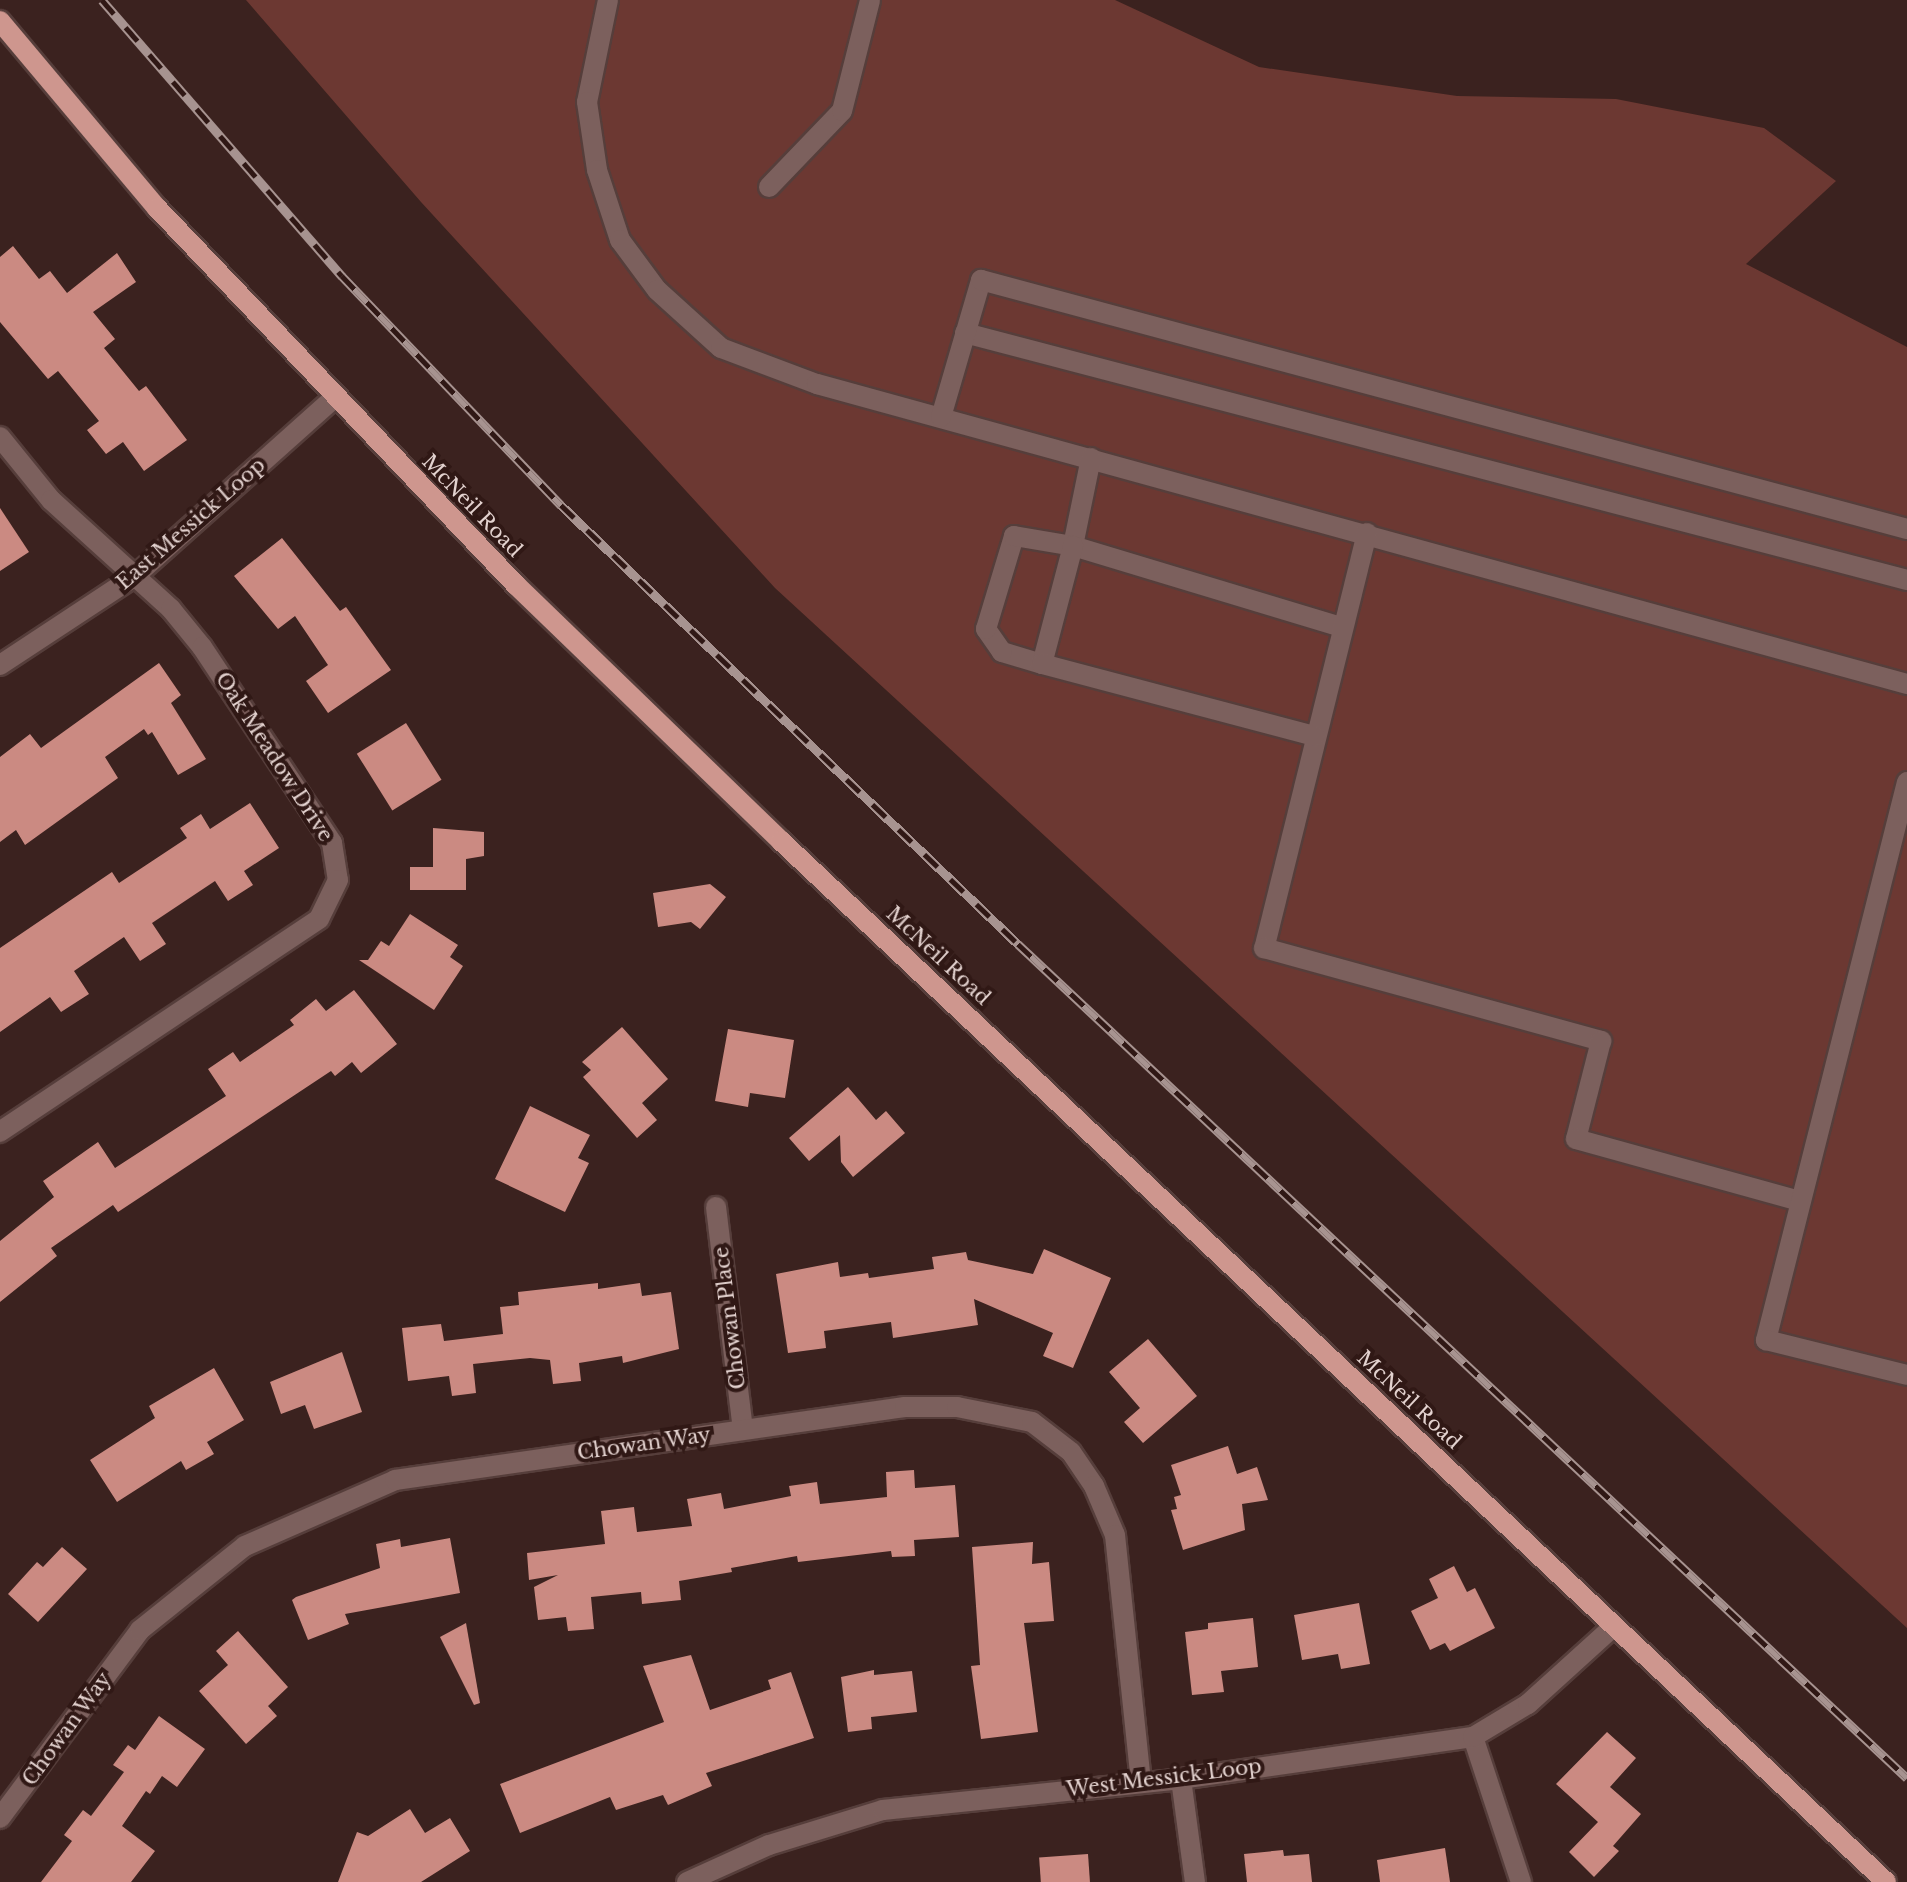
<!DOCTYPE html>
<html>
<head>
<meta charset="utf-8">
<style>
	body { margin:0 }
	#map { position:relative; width:1907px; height:1882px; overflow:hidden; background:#3b221f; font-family:"Libre Baskerville",serif }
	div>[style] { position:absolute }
	.green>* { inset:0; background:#6c3832 }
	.building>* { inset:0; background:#cb8a82; transform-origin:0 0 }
	.roads { filter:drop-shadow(2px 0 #563e3b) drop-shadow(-2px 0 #563e3b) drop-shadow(0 2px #563e3b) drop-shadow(0 -2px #563e3b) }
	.minor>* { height:20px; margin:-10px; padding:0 10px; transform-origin:10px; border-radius:10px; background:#7c605d }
	.major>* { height:20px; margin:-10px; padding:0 10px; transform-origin:10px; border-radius:10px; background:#ce968e }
	.rail>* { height:9px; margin-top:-4.5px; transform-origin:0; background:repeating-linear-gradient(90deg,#301815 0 18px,#a79390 0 36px); box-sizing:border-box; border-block:2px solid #a79390 }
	span { translate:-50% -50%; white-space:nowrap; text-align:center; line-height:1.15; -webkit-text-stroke:8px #301815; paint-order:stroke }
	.street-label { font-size:20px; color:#e3d2cf }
</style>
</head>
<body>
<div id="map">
	<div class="green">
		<div style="clip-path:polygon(246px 0,1115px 0,1259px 67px,1457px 96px,1616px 99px,1764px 128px,1836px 181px,1746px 264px,1907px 347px,1907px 1628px,775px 588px,421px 202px)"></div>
	</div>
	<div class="building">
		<div style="clip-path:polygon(13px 246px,39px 279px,50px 271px,67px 293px,117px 253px,136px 282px,93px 312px,115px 339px,104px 348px,139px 391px,146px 386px,187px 440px,144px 471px,123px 442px,106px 454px,87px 430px,99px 421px,58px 371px,48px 379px,0 322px,0 257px)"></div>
		<div style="clip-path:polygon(0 508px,29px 552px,0 571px)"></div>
		<div style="clip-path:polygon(282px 538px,340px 611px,346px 607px,391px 670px,328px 713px,306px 681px,328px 665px,295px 616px,278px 629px,234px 576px)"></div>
		<div style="clip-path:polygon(159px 663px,181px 695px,171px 703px,206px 759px,178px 775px,152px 732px,148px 735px,144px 729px,105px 757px,118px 778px,25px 845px,16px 830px,0 842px,0 757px,30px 734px,41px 748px)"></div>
		<div style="left:406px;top:723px;width:67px;height:58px;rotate:58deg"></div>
		<div style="clip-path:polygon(250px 803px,279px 848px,244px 871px,253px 885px,228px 901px,215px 881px,152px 923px,166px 944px,140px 961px,124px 937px,74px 971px,89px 994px,61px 1012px,50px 997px,0 1032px,0 948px,112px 872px,119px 883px,187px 838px,180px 828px,201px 814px,210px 829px)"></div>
		<div style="clip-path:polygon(433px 828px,484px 832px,484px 856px,466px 859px,466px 890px,410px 890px,410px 867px,433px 867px)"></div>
		<div style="clip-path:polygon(710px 884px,726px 897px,700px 929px,691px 922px,658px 927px,653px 893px)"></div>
		<div style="clip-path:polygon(410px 914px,458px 945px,450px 957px,463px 966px,434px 1010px,359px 960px,368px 960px,381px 941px,389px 946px)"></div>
		<div style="clip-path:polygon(354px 990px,397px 1044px,361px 1073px,352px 1062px,335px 1076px,331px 1071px,118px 1212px,113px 1205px,51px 1248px,57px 1256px,0 1302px,0 1241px,54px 1197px,43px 1181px,98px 1142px,115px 1168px,226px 1096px,208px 1069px,233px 1052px,240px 1062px,294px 1025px,290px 1020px,316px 999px,326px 1011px)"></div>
		<div style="clip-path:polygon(622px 1027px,668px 1079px,642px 1103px,657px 1120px,637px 1138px,583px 1077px,591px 1070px,582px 1062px)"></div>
		<div style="clip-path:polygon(728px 1029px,794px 1040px,785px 1098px,750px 1093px,748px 1107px,715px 1101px)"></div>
		<div style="clip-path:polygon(848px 1087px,876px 1120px,886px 1111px,905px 1133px,853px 1177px,841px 1162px,840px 1135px,809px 1161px,789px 1138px)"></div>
		<div style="clip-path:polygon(530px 1106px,590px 1135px,578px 1158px,589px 1163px,565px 1212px,495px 1179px)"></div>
		<div style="clip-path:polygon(1044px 1249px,1111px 1278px,1073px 1368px,1043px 1356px,1053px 1333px,974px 1299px,978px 1325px,893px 1338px,891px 1322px,824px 1331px,826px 1348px,788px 1353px,776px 1274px,838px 1262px,840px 1277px,868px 1273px,869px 1278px,934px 1269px,932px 1257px,966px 1252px,968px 1260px,1033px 1274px)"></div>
		<div style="clip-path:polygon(598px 1283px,598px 1289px,640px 1283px,642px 1296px,671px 1292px,679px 1349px,623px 1363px,622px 1356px,579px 1363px,581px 1381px,553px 1384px,550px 1360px,530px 1358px,473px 1364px,476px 1393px,452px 1396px,449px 1376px,408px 1381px,402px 1328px,441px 1324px,444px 1341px,503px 1334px,500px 1307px,519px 1305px,518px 1292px)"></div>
		<div style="clip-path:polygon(1148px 1339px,1197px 1396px,1143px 1443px,1124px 1422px,1140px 1408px,1109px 1372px)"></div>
		<div style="clip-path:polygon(342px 1352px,362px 1412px,314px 1429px,305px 1405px,281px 1414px,270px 1382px)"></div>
		<div style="clip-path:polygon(214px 1368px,244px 1420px,207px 1442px,214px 1454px,186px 1470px,181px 1461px,117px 1502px,90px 1460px,155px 1418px,149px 1406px)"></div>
		<div style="clip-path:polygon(1228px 1446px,1237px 1474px,1257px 1467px,1268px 1500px,1242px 1504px,1245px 1530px,1183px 1550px,1171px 1510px,1177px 1509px,1174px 1497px,1181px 1495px,1171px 1465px)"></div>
		<div style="clip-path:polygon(914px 1470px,915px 1488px,955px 1485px,959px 1537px,914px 1540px,915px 1556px,892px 1557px,891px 1551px,798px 1562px,797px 1556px,731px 1568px,732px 1572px,679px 1581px,681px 1600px,642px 1604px,641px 1592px,591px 1597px,594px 1629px,568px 1631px,566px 1617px,538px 1620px,534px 1587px,558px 1575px,529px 1580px,527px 1553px,605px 1544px,601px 1511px,634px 1507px,637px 1532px,692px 1526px,687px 1499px,721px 1493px,724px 1509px,791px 1496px,789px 1486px,817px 1482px,820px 1504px,887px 1497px,886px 1472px)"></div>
		<div style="clip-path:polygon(450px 1538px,460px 1593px,345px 1614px,349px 1624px,308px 1640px,292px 1600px,296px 1597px,380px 1568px,376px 1544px,400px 1539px,401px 1547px)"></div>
		<div style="clip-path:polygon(1033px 1542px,1032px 1564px,1049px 1562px,1054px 1621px,1024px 1623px,1038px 1732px,981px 1739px,971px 1666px,980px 1665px,972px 1547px)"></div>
		<div style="clip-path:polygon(62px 1547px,87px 1569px,38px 1622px,8px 1594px,37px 1562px,43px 1567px)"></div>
		<div style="clip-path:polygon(1454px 1566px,1467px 1592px,1475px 1588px,1495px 1628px,1450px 1651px,1445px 1643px,1430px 1650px,1411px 1611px,1438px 1598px,1429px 1579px)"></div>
		<div style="clip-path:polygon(1359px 1603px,1370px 1664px,1341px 1669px,1338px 1654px,1302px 1660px,1294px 1615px)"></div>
		<div style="clip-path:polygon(1253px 1618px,1258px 1667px,1221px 1671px,1224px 1692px,1192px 1695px,1185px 1632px,1208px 1629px,1208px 1623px)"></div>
		<div style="clip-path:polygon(466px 1623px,480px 1703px,474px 1705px,440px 1637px)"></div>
		<div style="clip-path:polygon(238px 1631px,288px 1687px,268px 1706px,277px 1716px,246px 1744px,199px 1691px,228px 1665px,216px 1651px)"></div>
		<div style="clip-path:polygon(691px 1655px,710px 1710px,771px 1689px,768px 1680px,791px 1672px,814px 1738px,706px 1773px,712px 1786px,668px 1805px,663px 1795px,616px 1810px,610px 1797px,520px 1833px,500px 1784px,664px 1722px,643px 1666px)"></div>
		<div style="clip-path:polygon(874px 1670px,874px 1675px,912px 1671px,917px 1712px,871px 1717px,872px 1729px,848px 1732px,841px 1677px)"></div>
		<div style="clip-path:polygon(159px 1716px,205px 1749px,177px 1787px,162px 1776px,150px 1794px,146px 1791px,122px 1826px,155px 1851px,131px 1882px,41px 1882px,72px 1841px,64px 1835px,83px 1810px,91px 1816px,124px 1772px,113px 1765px,128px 1745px,135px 1750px)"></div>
		<div style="clip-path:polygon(1607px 1732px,1636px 1758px,1610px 1787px,1641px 1814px,1613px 1846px,1619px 1851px,1594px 1877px,1569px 1852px,1598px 1822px,1556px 1784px)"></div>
		<div style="clip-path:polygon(410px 1809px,425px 1833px,450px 1818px,470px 1851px,421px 1882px,338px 1882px,357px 1832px,368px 1836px)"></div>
		<div style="clip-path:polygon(1445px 1848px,1450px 1882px,1380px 1882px,1377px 1860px)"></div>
		<div style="clip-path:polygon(1283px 1850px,1284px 1856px,1309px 1854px,1312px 1882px,1247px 1882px,1244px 1854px)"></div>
		<div style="left:1088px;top:1854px;width:28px;height:49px;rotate:86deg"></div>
	</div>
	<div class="roads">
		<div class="minor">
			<div style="left:608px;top:0;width:104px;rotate:101.6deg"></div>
			<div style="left:587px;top:102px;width:69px;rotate:81.6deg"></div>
			<div style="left:597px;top:170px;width:74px;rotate:71.8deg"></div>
			<div style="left:620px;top:240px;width:62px;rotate:53.5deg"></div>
			<div style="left:657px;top:290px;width:86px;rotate:42.2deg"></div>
			<div style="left:721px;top:348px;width:103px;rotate:20.6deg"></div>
			<div style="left:817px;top:384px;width:1131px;rotate:15.39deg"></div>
			<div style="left:769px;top:187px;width:105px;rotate:-46.2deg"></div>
			<div style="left:842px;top:111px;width:114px;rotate:-75.8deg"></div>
			<div style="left:965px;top:333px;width:974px;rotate:14.69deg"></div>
			<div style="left:941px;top:417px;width:143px;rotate:-73.7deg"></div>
			<div style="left:981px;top:280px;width:959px;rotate:15.05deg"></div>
			<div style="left:0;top:437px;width:81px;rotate:51deg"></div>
			<div style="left:51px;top:500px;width:162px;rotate:42.2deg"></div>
			<div style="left:171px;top:609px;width:49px;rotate:50.8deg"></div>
			<div style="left:202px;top:647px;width:235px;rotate:56.4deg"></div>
			<div style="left:332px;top:843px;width:37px;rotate:81deg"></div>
			<div style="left:338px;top:880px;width:43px;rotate:116deg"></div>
			<div style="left:319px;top:919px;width:384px;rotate:146.3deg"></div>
			<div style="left:1091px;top:458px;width:90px;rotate:101.6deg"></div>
			<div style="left:1073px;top:546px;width:281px;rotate:16.8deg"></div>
			<div style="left:1367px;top:533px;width:428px;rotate:103.9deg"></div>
			<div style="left:1264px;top:948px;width:350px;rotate:15.4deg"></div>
			<div style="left:1601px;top:1041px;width:101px;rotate:104.3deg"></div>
			<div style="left:1576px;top:1139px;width:231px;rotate:15.5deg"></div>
			<div style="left:1042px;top:664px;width:42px;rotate:-163.3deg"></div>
			<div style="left:1002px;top:652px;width:28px;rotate:-125deg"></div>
			<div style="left:986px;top:629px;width:97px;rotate:-73.2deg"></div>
			<div style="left:1014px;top:536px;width:60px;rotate:9.6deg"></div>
			<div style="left:1073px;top:546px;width:122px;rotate:104.7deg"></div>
			<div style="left:1042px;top:664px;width:282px;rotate:14.8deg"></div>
			<div style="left:0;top:665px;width:162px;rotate:-33.4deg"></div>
			<div style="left:135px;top:576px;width:266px;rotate:-41.8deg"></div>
			<div style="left:1907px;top:782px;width:576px;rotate:104.18deg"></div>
			<div style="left:1766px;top:1340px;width:145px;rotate:13.9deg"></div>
			<div style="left:716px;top:1207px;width:224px;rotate:83.1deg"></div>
			<div style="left:1473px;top:1737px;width:153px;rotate:71.7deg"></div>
			<div style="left:1181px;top:1779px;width:104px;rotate:82.3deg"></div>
			<div style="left:0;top:1818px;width:234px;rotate:-53.3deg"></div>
			<div style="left:140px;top:1630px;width:134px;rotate:-38.7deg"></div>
			<div style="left:245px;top:1546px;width:164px;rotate:-23.7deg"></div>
			<div style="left:395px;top:1480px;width:515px;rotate:-8.15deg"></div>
			<div style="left:905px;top:1407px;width:52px"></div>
			<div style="left:957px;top:1407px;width:76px;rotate:11.3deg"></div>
			<div style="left:1032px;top:1422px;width:49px;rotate:37.6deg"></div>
			<div style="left:1071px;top:1452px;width:41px;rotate:55.9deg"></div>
			<div style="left:1094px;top:1486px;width:53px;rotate:66.8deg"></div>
			<div style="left:1115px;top:1535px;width:248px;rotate:84deg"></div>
			<div style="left:687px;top:1882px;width:90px;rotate:-24.3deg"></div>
			<div style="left:769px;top:1845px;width:119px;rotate:-17.1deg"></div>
			<div style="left:883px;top:1810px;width:300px;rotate:-5.9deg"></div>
			<div style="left:1181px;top:1779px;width:295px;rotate:-8.2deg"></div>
			<div style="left:1473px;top:1737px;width:64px;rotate:-31deg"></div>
			<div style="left:1528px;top:1704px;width:116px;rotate:-42.2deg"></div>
		</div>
		<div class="major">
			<div style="left:0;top:21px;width:244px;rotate:50deg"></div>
			<div style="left:157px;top:208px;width:521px;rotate:46.4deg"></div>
			<div style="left:516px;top:585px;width:368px;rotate:44deg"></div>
			<div style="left:781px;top:841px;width:1518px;rotate:43.29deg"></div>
		</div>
	</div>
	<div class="rail">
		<div style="left:102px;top:0;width:366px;rotate:49deg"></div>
		<div style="left:342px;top:276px;width:317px;rotate:46.3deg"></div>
		<div style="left:561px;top:505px;width:634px;rotate:43.85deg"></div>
		<div style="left:1018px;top:944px;width:1219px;rotate:43.17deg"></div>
	</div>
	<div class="street-label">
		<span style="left:472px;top:506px;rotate:46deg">McNeil Road</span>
		<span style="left:191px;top:524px;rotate:-41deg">East Messick Loop</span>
		<span style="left:274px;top:757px;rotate:57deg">Oak Meadow Drive</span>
		<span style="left:938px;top:956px;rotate:43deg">McNeil Road</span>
		<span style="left:730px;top:1318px;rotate:-97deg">Chowan Place</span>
		<span style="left:1409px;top:1400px;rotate:43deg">McNeil Road</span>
		<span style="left:644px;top:1444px;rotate:-8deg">Chowan Way</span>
		<span style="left:67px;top:1729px;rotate:-54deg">Chowan Way</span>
		<span style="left:1164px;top:1778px;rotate:-7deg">West Messick Loop</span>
	</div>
</div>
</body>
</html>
